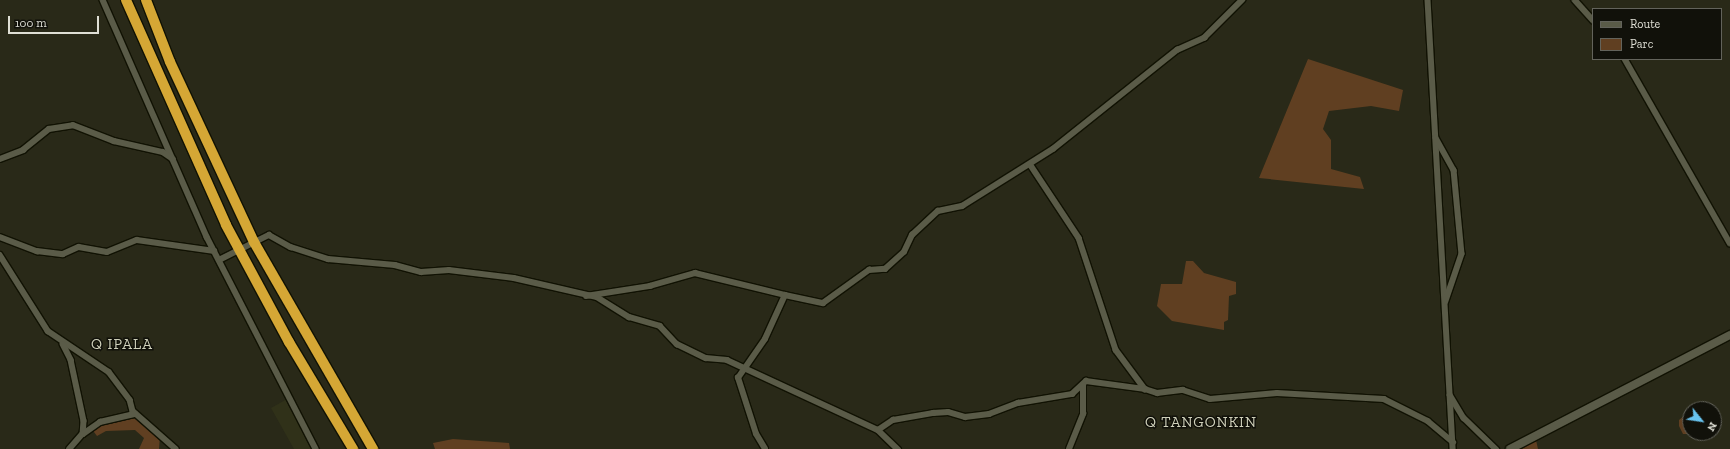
<!DOCTYPE html>
<html>
<head>
<meta charset="utf-8">
<style>
	body { margin:0 }
	#map { position:relative; width:1730px; height:449px; overflow:hidden; background:#292918; font-family:"Zilla Slab",serif }
	div>[style] { position:absolute }
	.built>* { inset:0; background:#303119 }
	.green>* { inset:0; background:#603f21 }
	.roads { filter:drop-shadow(1px 0 #111203) drop-shadow(-1px 0 #111203) drop-shadow(0 1px #111203) drop-shadow(0 -1px #111203) }
	.street>* { height:5.5px; margin:-2.75px; padding:0 2.75px; transform-origin:2.75px; border-radius:2.75px; background:#5a5b48 }
	.secondary>* { height:8px; margin:-4px; padding:0 4px; transform-origin:4px; border-radius:4px; background:#5a5b48 }
	.highway>* { height:10px; margin:-5px; padding:0 5px; transform-origin:5px; border-radius:5px; background:#d5a735 }
	span { translate:-50% -50%; white-space:nowrap; text-align:center; line-height:1.15; -webkit-text-stroke:3px #11110a; paint-order:stroke }
	.quarter-label { font-size:15px; color:#d0d1bb; letter-spacing:1px }
	.legend { position:absolute; left:1592px; top:8px; width:130px; height:52px; box-sizing:border-box; background:#11110a; border:1px solid #63635b; margin:0; padding:5px 7px; list-style:none; font-size:12px; color:#dfdfd5 }
	.legend li { display:flex; align-items:center; gap:8px; height:20px }
	.legend b { width:20px; border:1px solid #63635b }
	.north { position:absolute; left:1682px; top:401px; width:40px; height:40px; box-sizing:border-box; background:#11110a; border:1px solid #63635b; border-radius:50%; rotate:120deg; font-size:11px; font-weight:700; line-height:16px; text-align:center; color:#dfdfd5 }
	.north::after { content:''; display:block; margin:auto; width:14px; height:18px; background:#68c4f0; clip-path:polygon(50% 0,100% 100%,50% 72%,0 100%) }
	.scale { position:absolute; left:8px; top:16px; width:91px; height:18px; box-sizing:border-box; border:2px solid #dfdfd5; border-top:0; padding-left:5px; font-size:12px; line-height:14px; white-space:nowrap; color:#dfdfd5; -webkit-text-stroke:3px #11110a; paint-order:stroke }
</style>
</head>
<body>
<div id="map">
	<div class="built">
		<div style="clip-path:polygon(289px 398px,315px 449px,294px 449px,271px 408px)"></div>
	</div>
	<div class="green">
		<div style="clip-path:polygon(1308px 59px,1403px 90px,1399px 111px,1371px 106px,1329px 111px,1323px 129px,1331px 140px,1331px 169px,1360px 177px,1364px 189px,1259px 178px)"></div>
		<div style="clip-path:polygon(1186px 261px,1193px 261px,1204px 273px,1236px 282px,1236px 294px,1229px 296px,1228px 320px,1224px 322px,1224px 330px,1172px 321px,1157px 306px,1161px 284px,1182px 284px)"></div>
		<div style="clip-path:polygon(1690px 411px,1690px 433px,1701px 433px,1699px 434px,1683px 434px,1679px 426px,1679px 420px)"></div>
		<div style="clip-path:polygon(135px 414px,160px 436px,159px 449px,139px 449px,144px 438px,135px 430px,106px 431px,97px 436px,91px 428px)"></div>
		<div style="clip-path:polygon(453px 439px,509px 443px,510px 449px,435px 449px,433px 443px)"></div>
		<div style="clip-path:polygon(1536px 440px,1538px 449px,1517px 449px)"></div>
	</div>
	<div class="roads">
		<div class="street">
			<div style="left:103px;top:0;width:259px;rotate:66.3deg"></div>
			<div style="left:207px;top:237px;width:238px;rotate:62.8deg"></div>
			<div style="left:1428px;top:0;width:450px;rotate:86.8deg"></div>
			<div style="left:1575px;top:0;width:27px;rotate:48deg"></div>
			<div style="left:1625px;top:59px;width:212px;rotate:60.3deg"></div>
			<div style="left:1436px;top:138px;width:37px;rotate:61deg"></div>
			<div style="left:1454px;top:170px;width:84px;rotate:84.6deg"></div>
			<div style="left:1462px;top:254px;width:50px;rotate:108.8deg"></div>
			<div style="left:0;top:159px;width:25px;rotate:-21deg"></div>
			<div style="left:23px;top:150px;width:33px;rotate:-39deg"></div>
			<div style="left:49px;top:129px;width:24px;rotate:-9deg"></div>
			<div style="left:73px;top:125px;width:44px;rotate:21.3deg"></div>
			<div style="left:114px;top:141px;width:50px;rotate:12.7deg"></div>
			<div style="left:163px;top:152px;width:12px;rotate:35deg"></div>
			<div style="left:1030px;top:164px;width:89px;rotate:56.5deg"></div>
			<div style="left:1079px;top:238px;width:118px;rotate:71.7deg"></div>
			<div style="left:1116px;top:350px;width:49px;rotate:53.4deg"></div>
			<div style="left:1145px;top:389px;width:13px;rotate:18deg"></div>
			<div style="left:1157px;top:393px;width:26px;rotate:-7deg"></div>
			<div style="left:1183px;top:390px;width:28px;rotate:18deg"></div>
			<div style="left:1210px;top:399px;width:67px;rotate:-5.1deg"></div>
			<div style="left:1277px;top:393px;width:107px;rotate:3.2deg"></div>
			<div style="left:1384px;top:399px;width:49px;rotate:26.6deg"></div>
			<div style="left:1428px;top:421px;width:33px;rotate:40deg"></div>
			<div style="left:0;top:237px;width:40px;rotate:21deg"></div>
			<div style="left:37px;top:251px;width:26px;rotate:7deg"></div>
			<div style="left:63px;top:254px;width:17px;rotate:-24deg"></div>
			<div style="left:79px;top:247px;width:28px;rotate:10deg"></div>
			<div style="left:107px;top:252px;width:32px;rotate:-22deg"></div>
			<div style="left:137px;top:240px;width:78px;rotate:8.1deg"></div>
			<div style="left:0;top:255px;width:90px;rotate:57.7deg"></div>
			<div style="left:48px;top:331px;width:73px;rotate:33.9deg"></div>
			<div style="left:109px;top:372px;width:35px;rotate:53deg"></div>
			<div style="left:130px;top:400px;width:11px;rotate:75deg"></div>
			<div style="left:133px;top:411px;width:57px;rotate:41.5deg"></div>
			<div style="left:219px;top:260px;width:56px;rotate:-26.6deg"></div>
			<div style="left:269px;top:235px;width:25px;rotate:29deg"></div>
			<div style="left:291px;top:247px;width:39px;rotate:18deg"></div>
			<div style="left:328px;top:259px;width:67px;rotate:5.1deg"></div>
			<div style="left:395px;top:265px;width:27px;rotate:15deg"></div>
			<div style="left:421px;top:272px;width:28px;rotate:-4deg"></div>
			<div style="left:449px;top:270px;width:65px;rotate:7deg"></div>
			<div style="left:514px;top:278px;width:85px;rotate:12.9deg"></div>
			<div style="left:597px;top:297px;width:38px;rotate:32deg"></div>
			<div style="left:629px;top:317px;width:32px;rotate:16deg"></div>
			<div style="left:660px;top:326px;width:25px;rotate:47deg"></div>
			<div style="left:677px;top:344px;width:32px;rotate:26deg"></div>
			<div style="left:706px;top:358px;width:21px;rotate:5deg"></div>
			<div style="left:727px;top:360px;width:166px;rotate:24.9deg"></div>
			<div style="left:878px;top:430px;width:28px;rotate:44deg"></div>
			<div style="left:586px;top:296px;width:65px;rotate:-8.9deg"></div>
			<div style="left:650px;top:286px;width:47px;rotate:-16.1deg"></div>
			<div style="left:695px;top:273px;width:93px;rotate:13.7deg"></div>
			<div style="left:63px;top:344px;width:18px;rotate:63deg"></div>
			<div style="left:71px;top:360px;width:62px;rotate:78deg"></div>
			<div style="left:84px;top:421px;width:13px;rotate:94deg"></div>
			<div style="left:83px;top:434px;width:20px;rotate:131deg"></div>
			<div style="left:1450px;top:395px;width:27px;rotate:59deg"></div>
			<div style="left:1464px;top:418px;width:45px;rotate:44.1deg"></div>
			<div style="left:878px;top:430px;width:18px;rotate:-34deg"></div>
			<div style="left:893px;top:420px;width:41px;rotate:-9.9deg"></div>
			<div style="left:933px;top:413px;width:15px;rotate:-4deg"></div>
			<div style="left:948px;top:412px;width:18px;rotate:16deg"></div>
			<div style="left:965px;top:417px;width:24px;rotate:-7deg"></div>
			<div style="left:989px;top:414px;width:31px;rotate:-21deg"></div>
			<div style="left:1018px;top:403px;width:55px;rotate:-9.5deg"></div>
			<div style="left:1072px;top:394px;width:19px;rotate:-43deg"></div>
			<div style="left:1086px;top:381px;width:60px;rotate:7.7deg"></div>
			<div style="left:83px;top:434px;width:21px;rotate:-35deg"></div>
			<div style="left:100px;top:422px;width:36px;rotate:-13deg"></div>
			<div style="left:765px;top:449px;width:17px;rotate:-121deg"></div>
			<div style="left:756px;top:434px;width:59px;rotate:-107.8deg"></div>
			<div style="left:738px;top:378px;width:47px;rotate:-55.3deg"></div>
			<div style="left:765px;top:339px;width:48px;rotate:-65.6deg"></div>
			<div style="left:785px;top:295px;width:39px;rotate:12deg"></div>
			<div style="left:823px;top:303px;width:57px;rotate:-35.7deg"></div>
			<div style="left:869px;top:270px;width:16px;rotate:-4deg"></div>
			<div style="left:885px;top:269px;width:25px;rotate:-42deg"></div>
			<div style="left:904px;top:252px;width:19px;rotate:-65deg"></div>
			<div style="left:912px;top:235px;width:35px;rotate:-43deg"></div>
			<div style="left:938px;top:211px;width:25px;rotate:-12deg"></div>
			<div style="left:962px;top:206px;width:107px;rotate:-32.1deg"></div>
			<div style="left:1053px;top:149px;width:159px;rotate:-38.6deg"></div>
			<div style="left:1177px;top:50px;width:30px;rotate:-24deg"></div>
			<div style="left:1204px;top:38px;width:54px;rotate:-45deg"></div>
			<div style="left:1069px;top:449px;width:38px;rotate:-68deg"></div>
			<div style="left:1083px;top:414px;width:29px;rotate:-90deg"></div>
		</div>
		<div class="secondary">
			<div style="left:1510px;top:449px;width:248px;rotate:-27.4deg"></div>
		</div>
		<div class="highway">
			<div style="left:126px;top:0;width:246px;rotate:66deg"></div>
			<div style="left:226px;top:225px;width:133px;rotate:61.7deg"></div>
			<div style="left:289px;top:342px;width:125px;rotate:59.1deg"></div>
			<div style="left:146px;top:0;width:66px;rotate:68.8deg"></div>
			<div style="left:170px;top:62px;width:199px;rotate:65deg"></div>
			<div style="left:254px;top:242px;width:239px;rotate:60.1deg"></div>
		</div>
	</div>
	<div class="quarter-label">
		<span style="left:122px;top:345px">Q IPALA</span>
		<span style="left:1201px;top:423px">Q TANGONKIN</span>
	</div>
	<ul class="legend">
	<li><b style="height:5px;background:#5a5b48"></b>Route</li>
	<li><b style="height:11px;background:#603f21"></b>Parc</li>
	</ul>
	<div class="north">N</div>
	<div class="scale">100 m</div>
</div>
</body>
</html>
